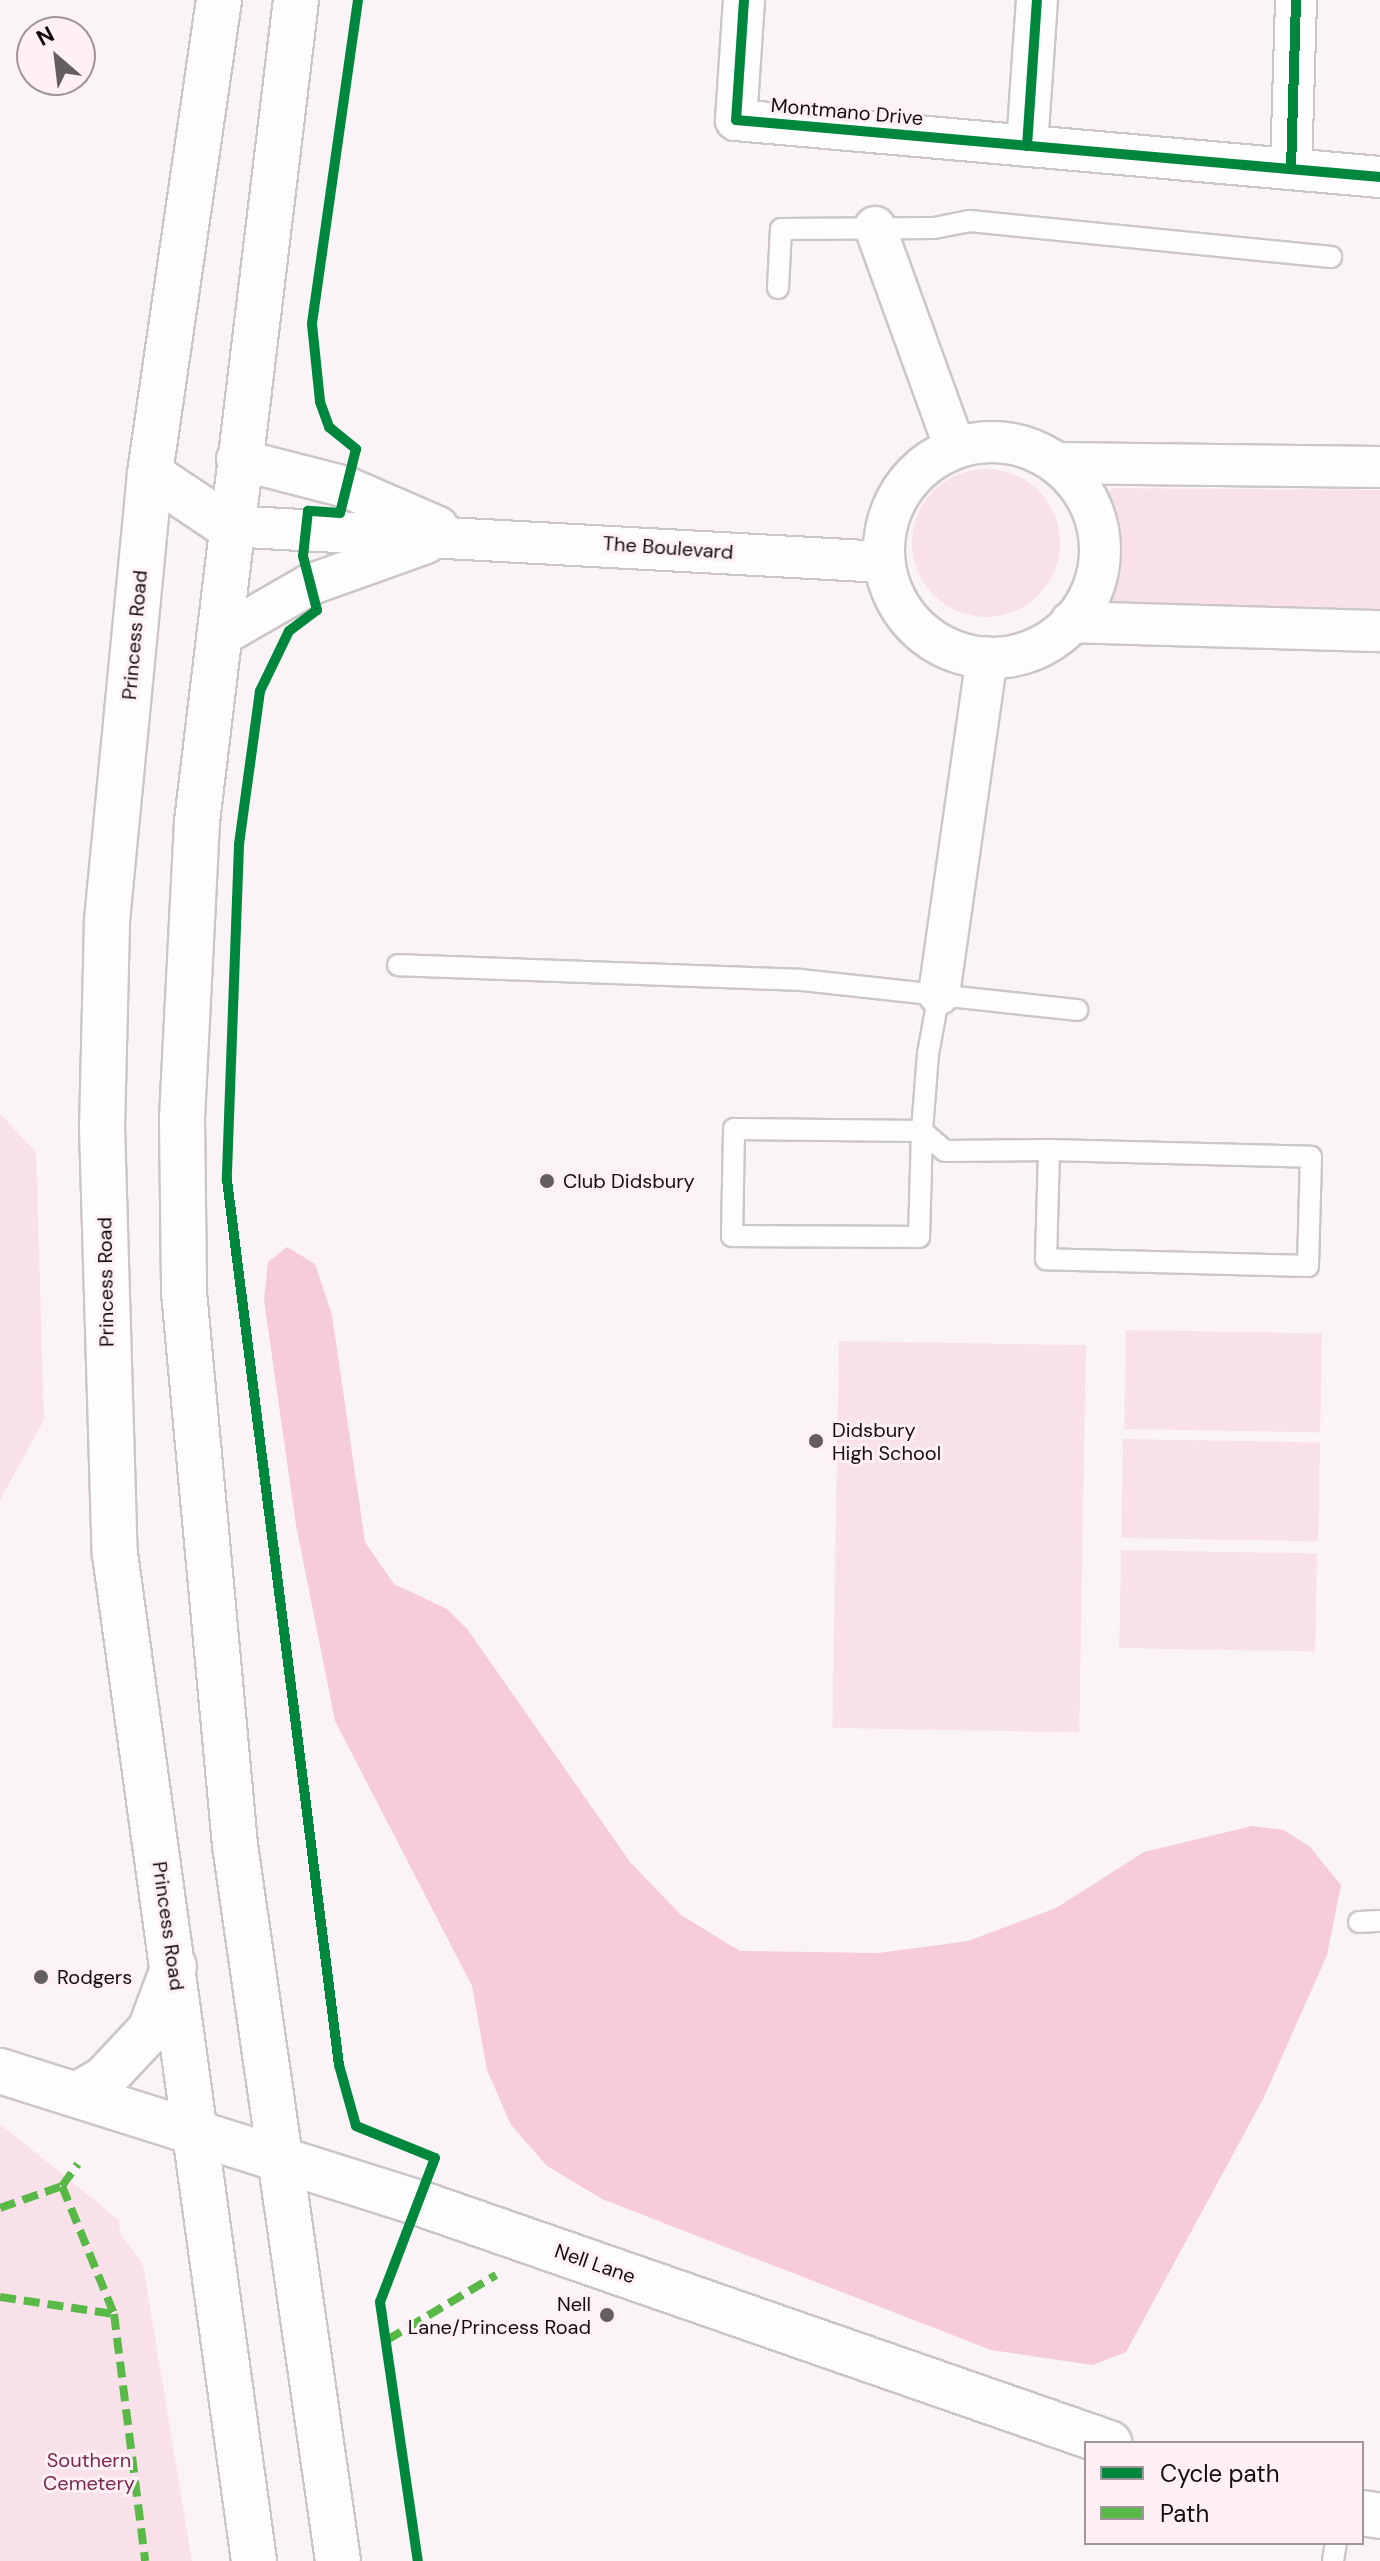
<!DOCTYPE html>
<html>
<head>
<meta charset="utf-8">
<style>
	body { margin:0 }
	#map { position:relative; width:1380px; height:2561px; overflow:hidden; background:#faf4f6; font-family:"DM Sans",sans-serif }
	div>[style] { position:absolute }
	.green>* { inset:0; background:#f9e1ea; transform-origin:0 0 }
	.round { border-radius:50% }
	.forest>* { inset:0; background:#f6ccdd }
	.roads { filter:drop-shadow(2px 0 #cdc6c9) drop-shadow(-2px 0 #cdc6c9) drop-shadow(0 2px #cdc6c9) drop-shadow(0 -2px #cdc6c9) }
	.service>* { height:20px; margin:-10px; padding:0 10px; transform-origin:10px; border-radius:10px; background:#fefdfe }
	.minor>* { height:40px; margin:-20px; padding:0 20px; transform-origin:20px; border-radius:20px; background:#fefdfe }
	.minor>.ring { margin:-20px; padding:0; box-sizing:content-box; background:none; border:40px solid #fefdfe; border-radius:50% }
	.tertiary>* { height:44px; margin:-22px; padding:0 22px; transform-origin:22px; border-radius:22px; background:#fefdfe }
	.trunk>* { height:44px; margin:-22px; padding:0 22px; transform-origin:22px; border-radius:22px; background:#fefdfe }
	.quiet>* { height:8px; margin-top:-4px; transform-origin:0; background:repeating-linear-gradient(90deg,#58b947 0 16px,transparent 0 24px) }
	.cycleway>* { height:10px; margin:-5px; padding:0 5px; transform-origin:5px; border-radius:5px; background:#00873e }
	.dots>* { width:22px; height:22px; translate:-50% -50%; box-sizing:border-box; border:4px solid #fef0f5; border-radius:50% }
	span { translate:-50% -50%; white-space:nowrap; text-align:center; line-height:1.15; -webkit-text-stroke:6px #fef0f5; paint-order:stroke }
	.street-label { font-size:20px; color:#140d10 }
	.poi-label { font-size:20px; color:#140d10 }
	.left { translate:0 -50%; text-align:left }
	.right { translate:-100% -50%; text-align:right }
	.park-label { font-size:20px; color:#7a2850 }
	.legend { position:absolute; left:1084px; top:2441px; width:280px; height:104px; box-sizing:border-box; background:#fef0f5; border:2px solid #a09599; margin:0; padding:10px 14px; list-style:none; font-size:24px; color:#140d10 }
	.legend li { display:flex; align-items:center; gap:16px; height:40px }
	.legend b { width:40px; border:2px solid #a09599 }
	.north { position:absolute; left:16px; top:16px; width:80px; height:80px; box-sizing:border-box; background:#fef0f5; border:2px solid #a09599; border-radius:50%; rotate:332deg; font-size:22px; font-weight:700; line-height:32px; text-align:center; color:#140d10 }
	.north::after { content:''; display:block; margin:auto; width:28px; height:36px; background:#645e60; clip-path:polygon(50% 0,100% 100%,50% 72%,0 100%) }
</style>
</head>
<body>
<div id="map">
	<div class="green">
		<div class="round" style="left:912px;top:469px;width:148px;height:148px"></div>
		<div style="clip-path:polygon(1112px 488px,1380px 490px,1380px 613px,1106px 606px,1116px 554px,1105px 499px)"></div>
		<div style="clip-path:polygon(0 1114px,36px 1152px,44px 1420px,0 1500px)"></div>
		<div style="left:1126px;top:1330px;width:196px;height:99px;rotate:1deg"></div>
		<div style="left:839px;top:1341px;width:247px;height:387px;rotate:1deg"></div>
		<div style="left:1123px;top:1439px;width:197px;height:99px;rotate:1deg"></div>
		<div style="left:1121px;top:1550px;width:196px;height:98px;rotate:1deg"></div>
		<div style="clip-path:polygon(0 2124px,119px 2220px,120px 2233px,143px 2265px,192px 2561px,0 2561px)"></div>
	</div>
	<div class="forest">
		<div style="clip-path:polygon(287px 1247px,315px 1264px,332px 1315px,365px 1542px,394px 1584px,447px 1609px,468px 1630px,630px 1862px,681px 1915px,740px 1951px,879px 1953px,968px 1941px,1056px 1908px,1144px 1852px,1252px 1826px,1284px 1830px,1310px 1847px,1341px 1885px,1327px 1955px,1264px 2097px,1126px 2352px,1093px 2365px,991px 2350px,602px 2199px,547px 2166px,511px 2125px,487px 2070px,472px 1986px,335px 1721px,296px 1525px,264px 1300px,268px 1262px)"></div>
	</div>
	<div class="roads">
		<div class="service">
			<div style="left:778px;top:288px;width:59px;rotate:-87.1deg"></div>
			<div style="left:781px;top:229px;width:153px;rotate:-0.4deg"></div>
			<div style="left:934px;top:228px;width:37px;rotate:-11deg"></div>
			<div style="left:970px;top:221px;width:363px;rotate:5.7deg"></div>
			<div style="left:398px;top:965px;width:403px;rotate:2.1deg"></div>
			<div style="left:801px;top:980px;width:278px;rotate:6.2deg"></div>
			<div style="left:939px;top:994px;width:61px;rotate:100.4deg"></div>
			<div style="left:928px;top:1054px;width:77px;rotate:94.5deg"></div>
			<div style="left:922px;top:1131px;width:106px;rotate:91.6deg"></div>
			<div style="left:919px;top:1237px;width:187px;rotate:-179.7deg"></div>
			<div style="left:732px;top:1236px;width:107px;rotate:-88.9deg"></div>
			<div style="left:734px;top:1129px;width:188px;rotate:0.6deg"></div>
			<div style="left:922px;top:1131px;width:30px;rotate:41deg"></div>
			<div style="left:945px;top:1151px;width:104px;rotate:-0.6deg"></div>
			<div style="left:1049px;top:1150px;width:262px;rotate:1.5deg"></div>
			<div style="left:1311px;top:1157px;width:109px;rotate:91.6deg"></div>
			<div style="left:1308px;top:1266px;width:262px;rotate:-178.5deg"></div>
			<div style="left:1046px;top:1259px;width:109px;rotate:-88.4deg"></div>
			<div style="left:1359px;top:1922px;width:21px;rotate:-3deg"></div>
			<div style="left:1333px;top:2561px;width:18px;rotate:-81deg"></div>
		</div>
		<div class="minor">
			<div style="left:744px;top:0;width:120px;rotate:93.8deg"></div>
			<div style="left:736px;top:120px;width:647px;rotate:5.06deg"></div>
			<div style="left:1027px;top:146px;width:146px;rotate:-86.1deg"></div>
			<div style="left:1291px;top:169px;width:169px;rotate:-88.3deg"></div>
			<div style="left:875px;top:227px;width:235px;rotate:70.1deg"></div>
			<div class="ring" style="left:884px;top:442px;width:176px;height:176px"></div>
			<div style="left:237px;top:459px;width:113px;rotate:14.4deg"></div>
			<div style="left:346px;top:487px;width:100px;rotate:23.5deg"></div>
			<div style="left:1057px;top:463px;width:323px;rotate:0.7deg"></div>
			<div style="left:228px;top:526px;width:657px;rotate:3.14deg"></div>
			<div style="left:1071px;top:622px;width:309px;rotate:1.7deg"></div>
			<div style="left:217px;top:638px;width:106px;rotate:-29.9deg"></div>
			<div style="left:309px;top:585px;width:124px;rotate:-19.7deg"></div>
			<div style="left:939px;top:994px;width:340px;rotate:-81.9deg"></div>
		</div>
		<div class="tertiary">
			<div style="left:0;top:2071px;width:439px;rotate:17.5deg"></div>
			<div style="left:419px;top:2203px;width:731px;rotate:19.18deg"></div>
			<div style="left:78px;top:2094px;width:30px;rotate:-30deg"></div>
			<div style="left:104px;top:2079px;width:67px;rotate:-46.8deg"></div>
			<div style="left:150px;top:2030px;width:68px;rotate:-69.4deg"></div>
			<div style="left:1362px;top:2513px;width:18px;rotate:9deg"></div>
		</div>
		<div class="trunk">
			<div style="left:219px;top:0;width:479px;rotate:98.3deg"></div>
			<div style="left:150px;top:474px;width:452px;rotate:95.5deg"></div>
			<div style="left:107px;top:924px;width:203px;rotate:91.4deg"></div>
			<div style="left:102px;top:1127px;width:427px;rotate:88.3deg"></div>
			<div style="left:115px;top:1554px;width:1017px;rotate:82.14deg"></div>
			<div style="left:296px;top:0;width:828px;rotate:96.87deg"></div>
			<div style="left:197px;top:822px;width:298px;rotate:92.9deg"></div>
			<div style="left:182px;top:1120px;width:172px;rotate:89.3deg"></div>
			<div style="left:184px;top:1292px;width:555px;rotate:84.73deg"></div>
			<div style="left:235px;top:1845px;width:723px;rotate:81.81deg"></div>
			<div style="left:150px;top:474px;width:94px;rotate:33.7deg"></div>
		</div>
	</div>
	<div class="quiet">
		<div style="left:62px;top:2186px;width:138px;rotate:67.9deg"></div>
		<div style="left:114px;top:2314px;width:249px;rotate:82.8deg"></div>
		<div style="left:0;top:2208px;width:66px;rotate:-19.5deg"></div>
		<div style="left:62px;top:2186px;width:27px;rotate:-54deg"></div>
		<div style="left:0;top:2297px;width:115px;rotate:8.5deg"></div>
		<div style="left:387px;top:2340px;width:127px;rotate:-30.8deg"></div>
	</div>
	<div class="cycleway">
		<div style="left:358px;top:0;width:327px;rotate:98.1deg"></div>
		<div style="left:312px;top:324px;width:78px;rotate:84.1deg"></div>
		<div style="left:320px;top:402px;width:27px;rotate:70deg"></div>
		<div style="left:329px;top:427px;width:35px;rotate:39deg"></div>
		<div style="left:356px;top:449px;width:66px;rotate:104deg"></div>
		<div style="left:340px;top:513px;width:32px;rotate:-176deg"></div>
		<div style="left:308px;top:511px;width:45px;rotate:96.3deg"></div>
		<div style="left:303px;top:556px;width:56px;rotate:75.5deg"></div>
		<div style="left:317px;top:610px;width:35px;rotate:143deg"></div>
		<div style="left:289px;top:631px;width:67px;rotate:115.8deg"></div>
		<div style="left:260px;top:691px;width:155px;rotate:97.8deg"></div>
		<div style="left:239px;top:845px;width:335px;rotate:92.1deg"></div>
		<div style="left:227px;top:1180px;width:892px;rotate:82.79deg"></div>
		<div style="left:339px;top:2065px;width:63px;rotate:74.4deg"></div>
		<div style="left:356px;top:2126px;width:85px;rotate:22.1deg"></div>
		<div style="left:435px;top:2158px;width:154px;rotate:110.9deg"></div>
		<div style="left:380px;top:2302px;width:262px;rotate:81.7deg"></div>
		<div style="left:744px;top:0;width:120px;rotate:93.8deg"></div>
		<div style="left:736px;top:120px;width:647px;rotate:5.06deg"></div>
		<div style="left:1027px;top:146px;width:146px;rotate:-86.1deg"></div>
		<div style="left:1291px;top:169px;width:169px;rotate:-88.3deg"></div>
	</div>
	<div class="dots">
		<div style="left:547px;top:1181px;background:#645e60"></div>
		<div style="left:816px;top:1441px;background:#645e60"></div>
		<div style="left:41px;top:1977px;background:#645e60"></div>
		<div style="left:607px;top:2315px;background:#645e60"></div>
	</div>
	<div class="street-label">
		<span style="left:847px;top:112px;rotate:5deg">Montmano Drive</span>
		<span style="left:668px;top:548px;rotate:4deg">The Boulevard</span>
		<span style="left:135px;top:635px;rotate:-85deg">Princess Road</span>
		<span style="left:106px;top:1282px;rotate:-91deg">Princess Road</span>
		<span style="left:168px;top:1926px;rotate:82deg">Princess Road</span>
		<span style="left:595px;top:2264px;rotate:19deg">Nell Lane</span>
	</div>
	<div class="poi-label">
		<span class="left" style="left:563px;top:1181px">Club Didsbury</span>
		<span class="left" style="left:832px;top:1442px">Didsbury<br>High School</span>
		<span class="left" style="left:57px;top:1977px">Rodgers</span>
		<span class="right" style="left:591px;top:2316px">Nell<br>Lane/Princess Road</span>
	</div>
	<div class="park-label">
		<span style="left:89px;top:2472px">Southern<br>Cemetery</span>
	</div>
	<ul class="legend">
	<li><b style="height:10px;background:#00873e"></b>Cycle path</li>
	<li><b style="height:10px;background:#58b947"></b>Path</li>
	</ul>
	<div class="north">N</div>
</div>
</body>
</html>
